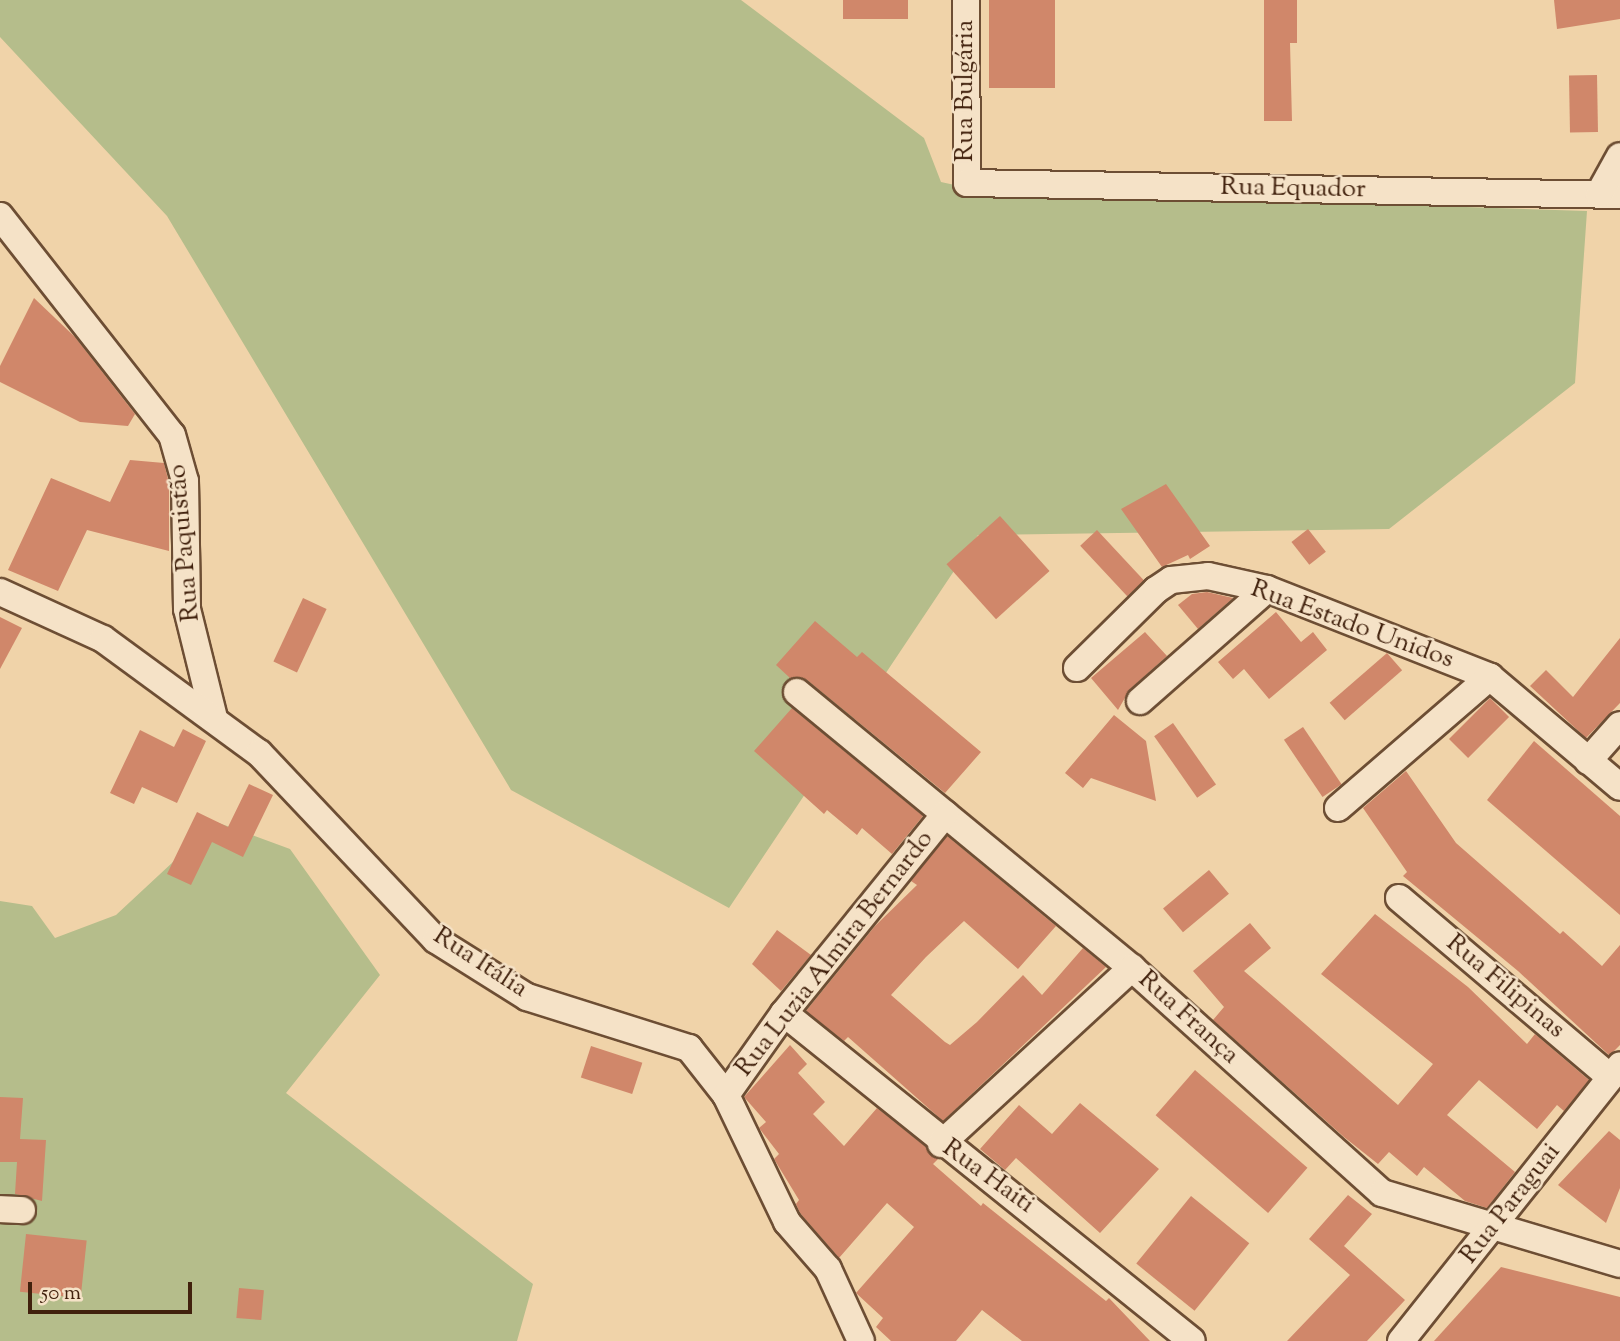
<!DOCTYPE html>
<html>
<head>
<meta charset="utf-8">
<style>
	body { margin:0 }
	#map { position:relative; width:1620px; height:1341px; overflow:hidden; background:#f0d3a9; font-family:"Sorts Mill Goudy",serif }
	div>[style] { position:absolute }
	.green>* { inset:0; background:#b5bd8b }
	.building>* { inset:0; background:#d0876a; transform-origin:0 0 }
	.roads { filter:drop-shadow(2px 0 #6d4e34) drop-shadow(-2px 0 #6d4e34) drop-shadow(0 2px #6d4e34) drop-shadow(0 -2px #6d4e34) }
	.minor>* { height:26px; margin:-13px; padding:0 13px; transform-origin:13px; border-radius:13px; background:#f5e2c7 }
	span { translate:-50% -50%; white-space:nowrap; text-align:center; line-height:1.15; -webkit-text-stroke:5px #f5e2c7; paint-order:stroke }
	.street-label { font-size:26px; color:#41210d }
	.scale { position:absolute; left:28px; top:1282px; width:164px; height:32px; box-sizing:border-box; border:4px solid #41210d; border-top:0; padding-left:9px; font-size:21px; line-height:24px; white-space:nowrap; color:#41210d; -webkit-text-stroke:5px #f5e2c7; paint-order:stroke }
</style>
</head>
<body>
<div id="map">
	<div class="green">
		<div style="clip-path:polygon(0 0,741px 0,924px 138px,941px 182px,982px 191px,1587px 211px,1575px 383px,1389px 529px,978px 535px,729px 908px,511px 790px,167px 216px,0 37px)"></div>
		<div style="clip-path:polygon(216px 822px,290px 849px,380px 975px,286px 1093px,533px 1284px,517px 1341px,0 1341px,0 901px,32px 906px,55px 938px,116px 915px)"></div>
	</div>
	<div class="building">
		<div style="left:843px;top:0;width:65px;height:19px"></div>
		<div style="left:989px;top:0;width:66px;height:88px"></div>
		<div style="clip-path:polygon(1264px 0,1297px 0,1297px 43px,1290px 43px,1292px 121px,1264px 121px)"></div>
		<div style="clip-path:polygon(1554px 0,1620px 0,1620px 19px,1557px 29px)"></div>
		<div style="left:1597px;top:75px;width:57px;height:28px;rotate:89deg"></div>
		<div style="clip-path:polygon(34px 298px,75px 337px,135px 414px,128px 426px,80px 422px,0 382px,0 366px)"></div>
		<div style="clip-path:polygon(130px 460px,164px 463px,169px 483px,169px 551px,87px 530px,58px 591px,8px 570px,51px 478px,110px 502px)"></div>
		<div style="clip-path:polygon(1166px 484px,1210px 546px,1190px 559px,1188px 555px,1162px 567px,1121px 509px)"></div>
		<div style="left:1000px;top:516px;width:74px;height:72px;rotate:48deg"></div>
		<div style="left:1308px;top:529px;width:29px;height:21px;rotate:52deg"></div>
		<div style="left:1097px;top:530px;width:69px;height:23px;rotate:47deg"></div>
		<div style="clip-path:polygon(1207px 592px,1233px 598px,1198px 629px,1178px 605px,1192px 594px)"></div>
		<div style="left:303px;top:598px;width:26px;height:70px;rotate:25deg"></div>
		<div style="clip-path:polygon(1276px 612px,1301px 642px,1313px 632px,1327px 650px,1269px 699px,1244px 669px,1233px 679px,1218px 662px)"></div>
		<div style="clip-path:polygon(0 617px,22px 628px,0 669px)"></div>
		<div style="clip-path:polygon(815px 621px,857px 657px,862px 652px,981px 752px,945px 793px,807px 680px,790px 678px,776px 665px)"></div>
		<div style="clip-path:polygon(1145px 632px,1167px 656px,1130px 689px,1118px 710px,1091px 678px)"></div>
		<div style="clip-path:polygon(1620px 638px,1620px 703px,1586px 738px,1530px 686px,1546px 670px,1573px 697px)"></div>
		<div style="left:1387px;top:653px;width:23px;height:76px;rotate:49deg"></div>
		<div style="left:1490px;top:698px;width:27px;height:58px;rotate:45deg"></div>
		<div style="clip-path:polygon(792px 708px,923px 816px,892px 854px,862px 828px,857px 835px,827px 810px,824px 814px,754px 751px)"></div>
		<div style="clip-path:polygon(1114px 715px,1146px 741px,1156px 801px,1091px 778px,1083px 788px,1065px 773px)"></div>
		<div style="left:1173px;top:723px;width:75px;height:23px;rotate:55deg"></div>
		<div style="left:1303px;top:727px;width:69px;height:23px;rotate:56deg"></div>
		<div style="clip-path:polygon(183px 729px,206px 741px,177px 803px,142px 787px,134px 804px,110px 793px,140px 730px,174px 747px)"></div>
		<div style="clip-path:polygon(1534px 741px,1620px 816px,1620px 915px,1487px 800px)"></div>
		<div style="clip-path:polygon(1406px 771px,1456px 843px,1560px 934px,1563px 931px,1602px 966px,1620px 945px,1620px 1045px,1614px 1051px,1609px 1055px,1518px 971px,1403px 876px,1407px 872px,1363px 808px)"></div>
		<div style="clip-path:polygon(249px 784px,273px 795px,243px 857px,212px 842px,191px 885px,167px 874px,197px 812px,228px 827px)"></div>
		<div style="clip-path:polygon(947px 836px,1056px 926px,1018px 969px,964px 921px,926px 957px,891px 995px,945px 1042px,950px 1045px,977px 1022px,1023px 975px,1042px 995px,1083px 948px,1106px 967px,943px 1121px,848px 1037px,844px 1041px,806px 1011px,875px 926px,917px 885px,911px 881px)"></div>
		<div style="left:1209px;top:870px;width:31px;height:60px;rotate:50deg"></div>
		<div style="clip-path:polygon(1375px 914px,1468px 987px,1527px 1044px,1535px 1034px,1589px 1080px,1564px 1111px,1557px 1105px,1537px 1129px,1479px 1080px,1447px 1115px,1515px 1172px,1487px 1208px,1465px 1201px,1424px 1167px,1417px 1176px,1389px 1152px,1378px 1164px,1344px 1137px,1213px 1020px,1224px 1007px,1193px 971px,1250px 923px,1271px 948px,1244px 971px,1398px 1105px,1433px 1064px,1321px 974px)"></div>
		<div style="clip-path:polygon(777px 930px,811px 955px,781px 991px,752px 964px)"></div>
		<div style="clip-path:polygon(790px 1045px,807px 1064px,798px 1073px,825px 1102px,813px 1114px,844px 1146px,877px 1108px,926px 1147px,938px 1159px,933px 1164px,981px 1206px,983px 1203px,1106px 1301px,1109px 1298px,1150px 1341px,1022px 1341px,982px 1310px,956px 1341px,891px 1341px,876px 1327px,883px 1318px,856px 1293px,914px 1227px,887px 1203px,839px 1258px,800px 1213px,796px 1204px,799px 1200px,774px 1159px,779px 1154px,759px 1128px,766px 1122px,744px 1097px)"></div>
		<div style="left:591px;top:1046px;width:54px;height:33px;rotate:18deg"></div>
		<div style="left:1195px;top:1070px;width:149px;height:60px;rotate:41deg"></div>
		<div style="clip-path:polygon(0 1097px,23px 1098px,20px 1139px,46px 1140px,42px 1201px,15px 1194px,17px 1162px,0 1162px)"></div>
		<div style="clip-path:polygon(1080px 1103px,1159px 1169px,1100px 1233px,1016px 1158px,1005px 1170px,980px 1149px,1019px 1105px,1052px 1134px)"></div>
		<div style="clip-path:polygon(1609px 1131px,1620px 1140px,1620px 1188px,1606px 1223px,1558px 1185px)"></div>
		<div style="clip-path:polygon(1348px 1195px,1372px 1214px,1344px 1246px,1405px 1300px,1367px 1341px,1287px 1341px,1350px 1275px,1309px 1239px)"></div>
		<div style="left:1191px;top:1196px;width:75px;height:87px;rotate:39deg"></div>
		<div style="left:26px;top:1234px;width:61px;height:58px;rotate:6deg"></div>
		<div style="clip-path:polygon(1501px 1267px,1620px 1297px,1620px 1341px,1434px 1341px)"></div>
		<div style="left:239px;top:1288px;width:25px;height:30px;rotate:5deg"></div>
	</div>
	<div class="roads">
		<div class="minor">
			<div style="left:966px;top:0;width:183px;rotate:89.7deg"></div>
			<div style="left:967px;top:183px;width:653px;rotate:1.05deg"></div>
			<div style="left:1599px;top:194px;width:43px;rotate:-61.1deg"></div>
			<div style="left:0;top:216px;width:278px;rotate:51.9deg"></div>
			<div style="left:172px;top:435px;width:48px;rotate:74.2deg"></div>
			<div style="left:185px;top:481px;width:128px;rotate:89.1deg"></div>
			<div style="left:187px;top:609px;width:112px;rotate:76.1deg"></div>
			<div style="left:0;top:592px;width:113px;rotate:24.5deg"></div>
			<div style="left:103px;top:639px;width:193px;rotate:36.2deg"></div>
			<div style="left:259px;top:753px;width:257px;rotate:46.6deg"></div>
			<div style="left:436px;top:940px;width:107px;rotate:32.1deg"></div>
			<div style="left:527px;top:997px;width:170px;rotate:17.5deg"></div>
			<div style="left:689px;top:1048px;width:60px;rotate:51.8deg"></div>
			<div style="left:726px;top:1095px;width:141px;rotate:64.3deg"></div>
			<div style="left:787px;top:1222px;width:62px;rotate:48.9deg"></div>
			<div style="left:828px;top:1269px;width:79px;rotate:65.4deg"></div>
			<div style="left:1077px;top:668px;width:111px;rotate:-44.6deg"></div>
			<div style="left:1156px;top:590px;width:18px;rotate:-34deg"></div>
			<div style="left:1171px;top:580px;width:37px;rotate:-6deg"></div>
			<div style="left:1208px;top:576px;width:60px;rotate:12.4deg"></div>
			<div style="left:1267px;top:589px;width:240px;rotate:21.5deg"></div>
			<div style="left:1490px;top:677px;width:170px;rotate:40.2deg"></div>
			<div style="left:797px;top:692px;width:434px;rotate:39.5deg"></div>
			<div style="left:1132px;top:968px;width:336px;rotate:42deg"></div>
			<div style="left:1382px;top:1193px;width:248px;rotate:16.6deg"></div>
			<div style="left:1140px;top:701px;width:169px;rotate:-41.4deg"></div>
			<div style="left:1588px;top:761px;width:48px;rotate:-48.4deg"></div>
			<div style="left:1338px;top:808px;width:201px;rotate:-40.8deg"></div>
			<div style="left:1399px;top:898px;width:277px;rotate:40.3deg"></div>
			<div style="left:784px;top:1013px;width:523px;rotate:38.8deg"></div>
			<div style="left:726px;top:1095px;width:100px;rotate:-54.7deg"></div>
			<div style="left:784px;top:1013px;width:256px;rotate:-51deg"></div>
			<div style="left:941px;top:1144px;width:260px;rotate:-42.7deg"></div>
			<div style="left:0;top:1209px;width:22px;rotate:3deg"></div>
			<div style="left:1401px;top:1341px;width:352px;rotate:-51.5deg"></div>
		</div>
	</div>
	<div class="street-label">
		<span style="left:966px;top:91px;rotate:-90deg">Rua Bulgária</span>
		<span style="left:1293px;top:189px;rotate:1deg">Rua Equador</span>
		<span style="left:185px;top:543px;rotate:-95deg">Rua Paquistão</span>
		<span style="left:1352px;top:625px;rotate:20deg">Rua Estado Unidos</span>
		<span style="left:835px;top:954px;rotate:-52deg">Rua Luzia Almira Bernardo</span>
		<span style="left:480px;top:963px;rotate:33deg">Rua Itália</span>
		<span style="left:1505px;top:987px;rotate:40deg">Rua Filipinas</span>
		<span style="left:1188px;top:1018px;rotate:42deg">Rua França</span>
		<span style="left:988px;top:1177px;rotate:36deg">Rua Haiti</span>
		<span style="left:1511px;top:1204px;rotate:-52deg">Rua Paraguai</span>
	</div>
	<div class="scale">50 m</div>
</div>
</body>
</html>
